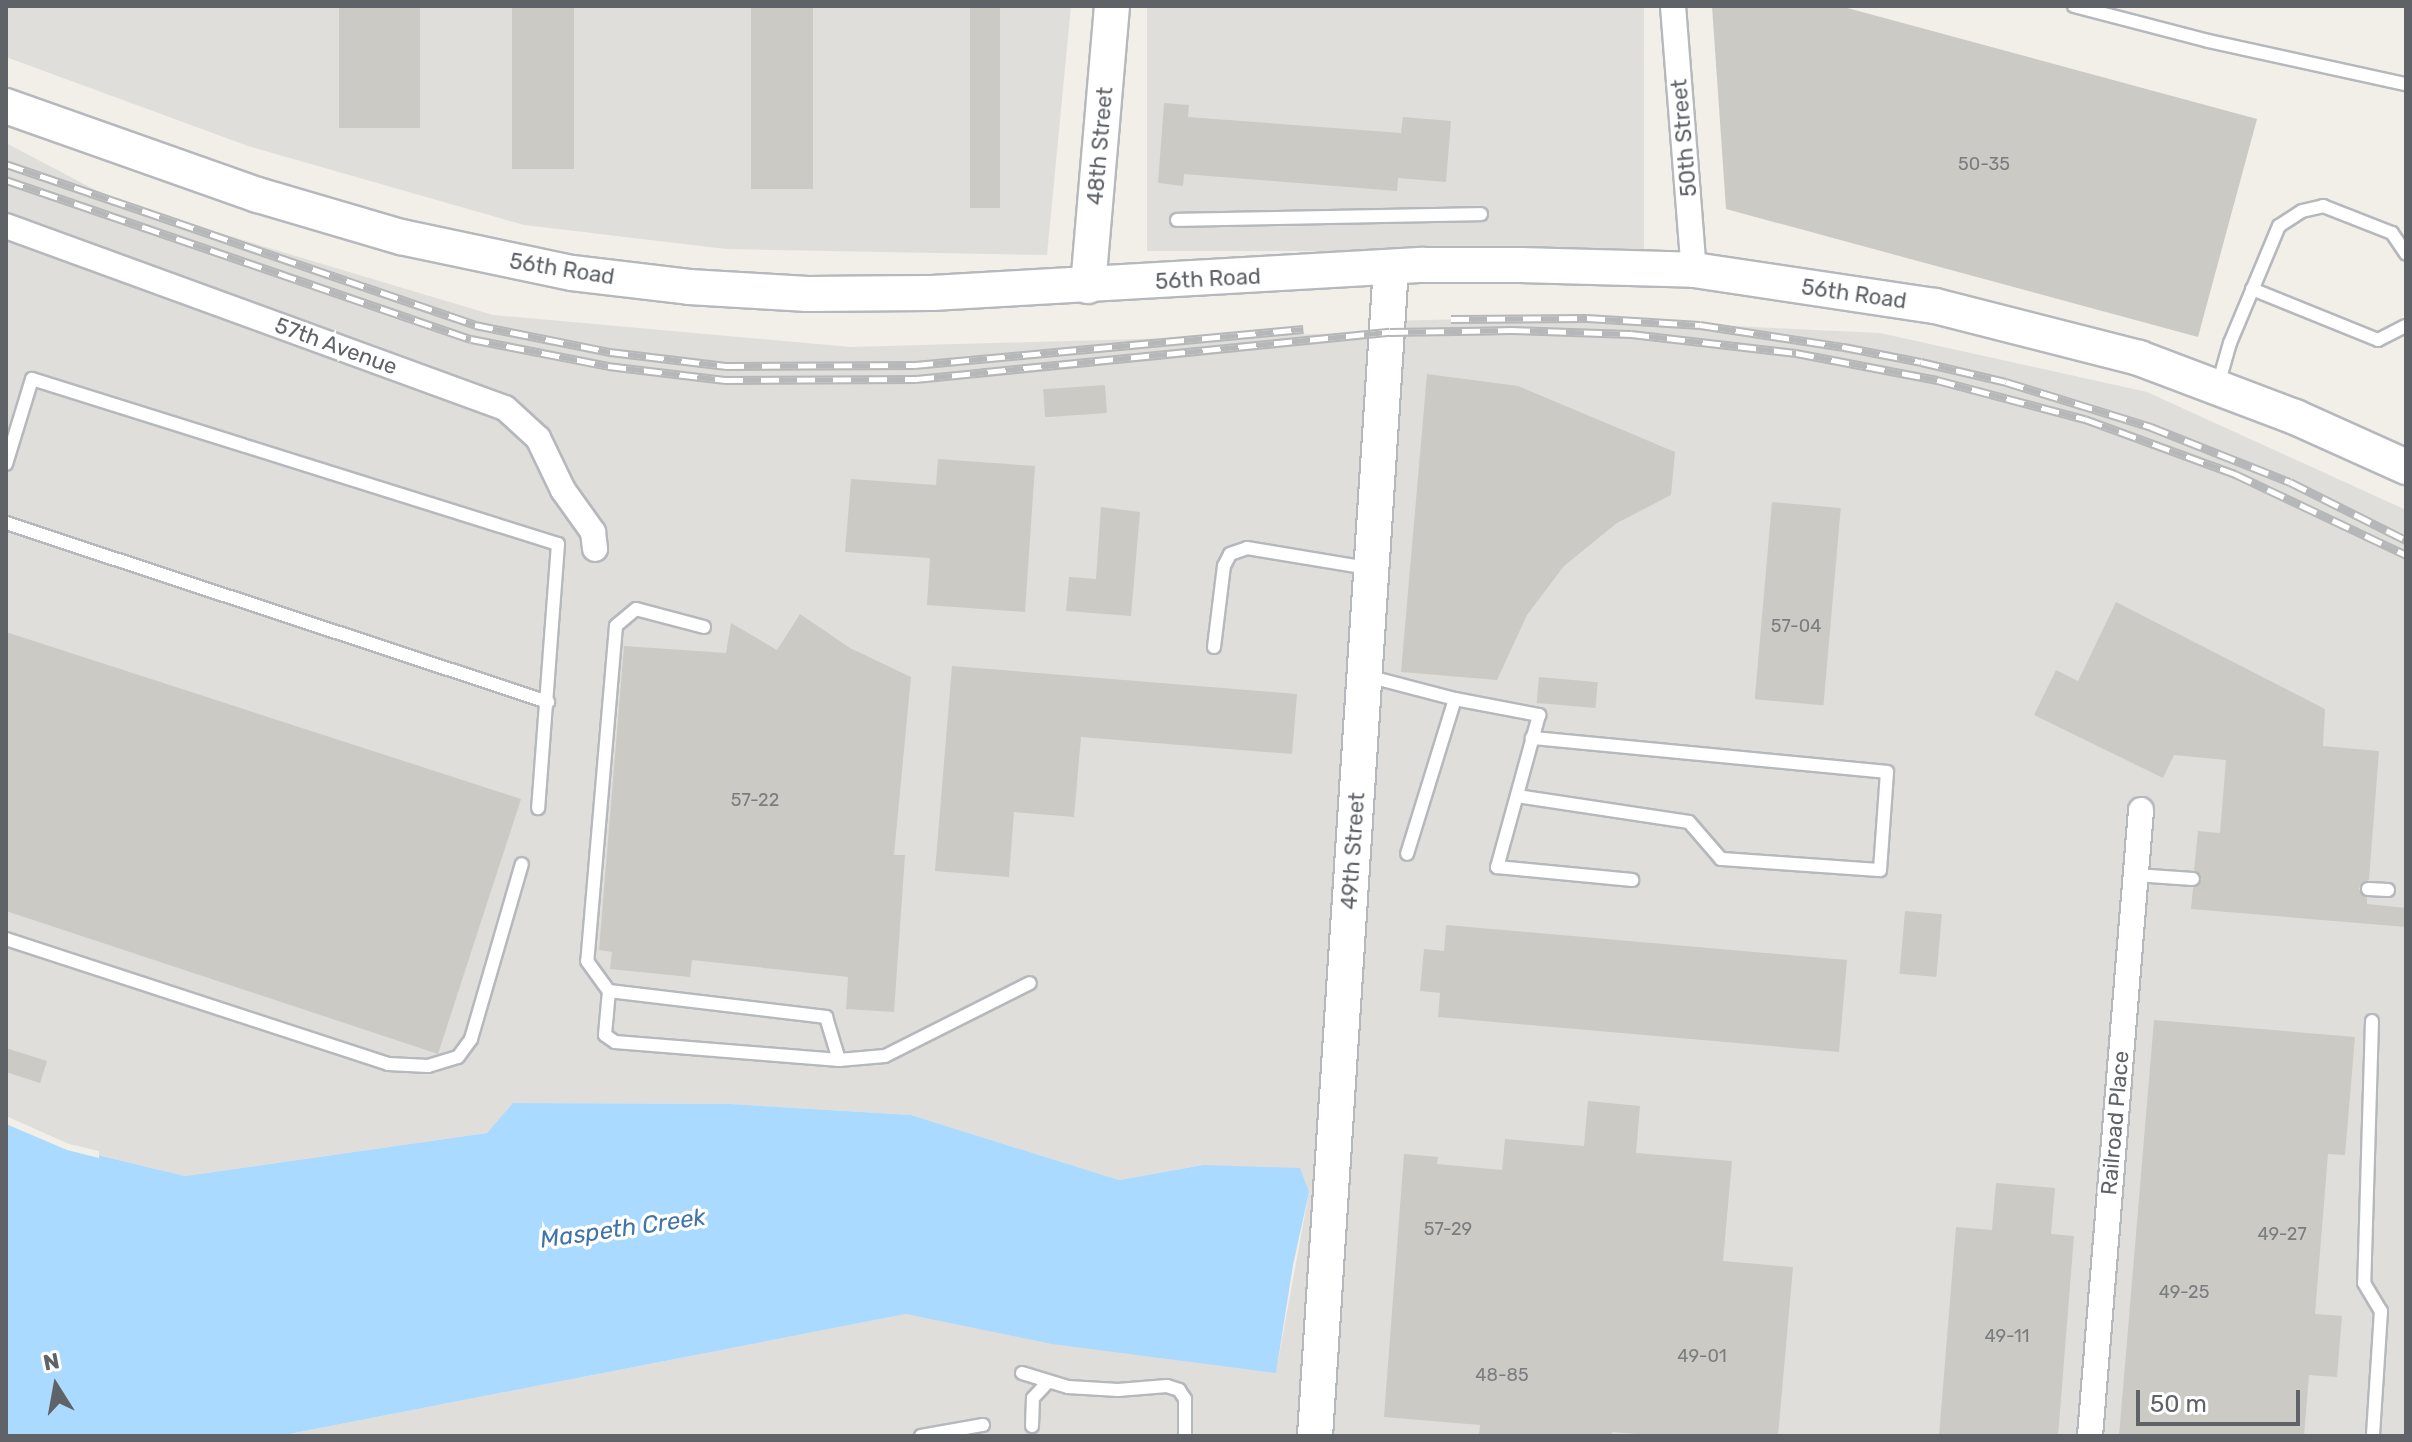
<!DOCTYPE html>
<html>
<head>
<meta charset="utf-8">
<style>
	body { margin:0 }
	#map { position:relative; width:2412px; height:1442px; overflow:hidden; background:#f1efe8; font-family:Rubik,sans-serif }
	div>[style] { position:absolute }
	.industrial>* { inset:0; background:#e0deda; transform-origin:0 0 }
	.water>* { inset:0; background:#aadaff }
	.pier>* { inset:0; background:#f1efe8 }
	.building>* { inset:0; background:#cccac5; transform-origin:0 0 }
	.roads { filter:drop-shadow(2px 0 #b5b8bc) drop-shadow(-2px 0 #b5b8bc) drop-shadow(0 2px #b5b8bc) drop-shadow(0 -2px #b5b8bc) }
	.service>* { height:12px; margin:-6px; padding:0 6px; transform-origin:6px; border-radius:6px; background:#fff }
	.minor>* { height:24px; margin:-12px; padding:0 12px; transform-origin:12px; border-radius:12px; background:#fff }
	.secondary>* { height:34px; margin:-17px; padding:0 17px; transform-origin:17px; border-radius:17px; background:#fff }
	.rail>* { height:9px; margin-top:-4.5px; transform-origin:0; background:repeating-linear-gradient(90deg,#fff 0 18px,#b6b7b8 0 36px); box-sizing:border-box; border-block:2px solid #b6b7b8 }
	span { translate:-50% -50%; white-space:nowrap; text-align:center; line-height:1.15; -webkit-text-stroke:7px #fff; paint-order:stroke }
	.number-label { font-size:18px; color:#7a7d7f }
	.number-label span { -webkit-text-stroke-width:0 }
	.street-label { font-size:22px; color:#5f6368 }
	.water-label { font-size:24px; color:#4174aa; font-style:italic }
	.frame { position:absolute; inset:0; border:8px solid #5f6368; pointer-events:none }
	.north { position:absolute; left:16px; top:1346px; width:80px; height:80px; -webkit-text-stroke:6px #fff; paint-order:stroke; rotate:349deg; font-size:22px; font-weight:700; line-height:32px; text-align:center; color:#5f6368 }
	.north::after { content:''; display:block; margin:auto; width:28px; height:36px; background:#5f6368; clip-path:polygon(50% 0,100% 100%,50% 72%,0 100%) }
	.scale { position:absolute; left:2136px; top:1390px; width:164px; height:36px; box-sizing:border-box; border:4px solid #5f6368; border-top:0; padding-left:10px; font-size:24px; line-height:28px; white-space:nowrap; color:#5f6368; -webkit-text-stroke:6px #fff; paint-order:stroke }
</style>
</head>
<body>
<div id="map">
	<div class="industrial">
		<div style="clip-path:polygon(6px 6px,1071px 6px,1047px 255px,726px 249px,524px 225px,248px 146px,6px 57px)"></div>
		<div style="left:1147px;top:6px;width:497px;height:245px"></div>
		<div style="clip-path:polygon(6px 143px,122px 204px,493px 315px,851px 347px,1389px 332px,1390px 321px,1539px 317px,1880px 333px,2147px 392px,2406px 510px,2406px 1436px,279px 1436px,906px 1314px,1276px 1372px,1309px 1192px,1203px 1165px,1119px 1180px,911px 1115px,731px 1104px,514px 1103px,487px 1133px,185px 1176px,68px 1148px,6px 1120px)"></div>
	</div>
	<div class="water">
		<div style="clip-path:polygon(513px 1103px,731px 1104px,911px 1115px,1119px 1180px,1203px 1165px,1300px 1168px,1309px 1192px,1293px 1265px,1276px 1373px,1052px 1344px,906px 1314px,279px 1436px,6px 1436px,6px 1120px,68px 1148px,185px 1176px,487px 1133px)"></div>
	</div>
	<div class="pier">
		<div style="clip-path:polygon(6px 1116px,69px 1144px,99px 1151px,99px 1158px,67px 1150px,6px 1124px)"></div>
	</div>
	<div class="building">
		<div style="left:339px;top:6px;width:81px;height:122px"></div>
		<div style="left:512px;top:6px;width:62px;height:163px"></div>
		<div style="left:751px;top:6px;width:62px;height:183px"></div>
		<div style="left:970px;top:6px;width:30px;height:202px"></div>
		<div style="clip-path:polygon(1712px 6px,1840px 6px,2257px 119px,2198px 337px,1726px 209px)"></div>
		<div style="clip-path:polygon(1164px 103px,1189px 105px,1188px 117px,1401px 133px,1403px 117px,1451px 121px,1446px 182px,1398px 178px,1397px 191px,1184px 174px,1183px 186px,1158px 183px)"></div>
		<div style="clip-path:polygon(1427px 374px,1518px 386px,1675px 452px,1671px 495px,1617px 523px,1564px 566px,1527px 615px,1497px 680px,1401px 672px)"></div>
		<div style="left:1105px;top:385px;width:28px;height:62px;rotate:86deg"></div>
		<div style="clip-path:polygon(938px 459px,1035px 466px,1025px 612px,927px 605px,930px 558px,845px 552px,851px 479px,936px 485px)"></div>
		<div style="left:1772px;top:502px;width:69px;height:198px;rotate:5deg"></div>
		<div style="clip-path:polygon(1101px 507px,1140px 512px,1131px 616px,1066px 611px,1069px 577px,1096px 579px)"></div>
		<div style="clip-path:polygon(2116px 602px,2325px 709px,2323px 746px,2379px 751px,2369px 880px,2361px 884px,2359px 889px,2367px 898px,2367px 904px,2406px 908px,2406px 927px,2191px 909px,2193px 888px,2202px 880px,2194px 870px,2198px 831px,2220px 833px,2226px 760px,2174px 755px,2163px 778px,2034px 715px,2056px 670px,2078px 681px)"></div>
		<div style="clip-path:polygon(800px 614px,850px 648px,911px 677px,894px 855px,905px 855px,894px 1012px,846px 1009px,848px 977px,692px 960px,690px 977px,610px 969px,612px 952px,599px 950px,624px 646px,726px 653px,731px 623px,777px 650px)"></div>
		<div style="clip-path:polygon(6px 632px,521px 799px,438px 1054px,6px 911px)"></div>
		<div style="clip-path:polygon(952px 666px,1297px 694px,1292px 754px,1081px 737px,1074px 817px,1014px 812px,1009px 877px,935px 871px)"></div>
		<div style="left:1539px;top:677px;width:59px;height:26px;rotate:5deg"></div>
		<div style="left:1905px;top:911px;width:37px;height:63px;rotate:5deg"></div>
		<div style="clip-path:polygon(1446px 925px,1847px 960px,1839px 1052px,1438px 1017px,1440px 993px,1420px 991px,1424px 949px,1444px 951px)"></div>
		<div style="clip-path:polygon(2154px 1020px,2355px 1037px,2345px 1155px,2328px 1154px,2315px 1314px,2342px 1316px,2337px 1377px,2309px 1375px,2304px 1436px,2119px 1436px)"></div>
		<div style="clip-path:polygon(6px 1048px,47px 1061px,40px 1083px,6px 1072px)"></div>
		<div style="clip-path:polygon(1588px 1101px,1640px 1106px,1636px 1153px,1732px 1161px,1723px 1261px,1793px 1267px,1778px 1436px,1664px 1436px,1612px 1432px,1612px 1436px,1479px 1436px,1480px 1425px,1384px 1417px,1404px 1154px,1438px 1157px,1437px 1164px,1502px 1170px,1505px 1139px,1584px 1146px)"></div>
		<div style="clip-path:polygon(1996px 1183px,2055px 1188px,2051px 1234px,2074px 1236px,2058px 1436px,1939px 1436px,1956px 1227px,1992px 1230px)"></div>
	</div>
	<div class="roads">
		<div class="service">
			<div style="left:2074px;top:6px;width:138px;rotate:14.6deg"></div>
			<div style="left:2208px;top:41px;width:203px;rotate:12.3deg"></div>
			<div style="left:1177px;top:220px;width:304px;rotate:-1.1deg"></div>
			<div style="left:2252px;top:289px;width:136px;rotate:22deg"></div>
			<div style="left:2378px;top:340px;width:31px;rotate:-27deg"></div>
			<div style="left:2218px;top:385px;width:44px;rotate:-74.1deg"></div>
			<div style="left:2230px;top:343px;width:127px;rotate:-67.3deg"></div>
			<div style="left:2279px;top:226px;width:27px;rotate:-33deg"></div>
			<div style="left:2302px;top:211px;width:22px;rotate:-13deg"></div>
			<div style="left:2323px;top:206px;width:74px;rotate:21.4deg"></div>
			<div style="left:2392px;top:233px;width:25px;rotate:56deg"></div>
			<div style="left:6px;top:464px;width:89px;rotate:-73deg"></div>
			<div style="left:32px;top:379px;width:551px;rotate:17.42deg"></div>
			<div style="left:558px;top:544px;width:265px;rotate:94.3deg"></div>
			<div style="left:6px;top:523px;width:571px;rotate:18.28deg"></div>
			<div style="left:704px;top:627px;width:70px;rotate:-165.2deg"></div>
			<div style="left:636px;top:609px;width:26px;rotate:140deg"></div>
			<div style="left:616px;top:626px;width:336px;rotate:94.9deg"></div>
			<div style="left:587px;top:961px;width:37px;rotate:54deg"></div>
			<div style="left:609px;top:991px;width:44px;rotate:95.2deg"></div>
			<div style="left:605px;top:1035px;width:12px;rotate:35deg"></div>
			<div style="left:615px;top:1042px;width:225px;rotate:4.6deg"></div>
			<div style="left:839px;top:1060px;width:46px;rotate:-5deg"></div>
			<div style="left:885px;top:1056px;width:162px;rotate:-26.7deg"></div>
			<div style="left:1214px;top:647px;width:82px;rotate:-83deg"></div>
			<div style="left:1224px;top:566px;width:13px;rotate:-63deg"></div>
			<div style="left:1230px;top:554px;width:18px;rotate:-19deg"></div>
			<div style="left:1247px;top:548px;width:123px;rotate:9.4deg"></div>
			<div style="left:1367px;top:676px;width:91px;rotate:14.6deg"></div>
			<div style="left:1455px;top:699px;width:162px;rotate:107.2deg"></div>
			<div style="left:1455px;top:699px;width:86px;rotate:10.8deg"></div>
			<div style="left:1539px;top:715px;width:158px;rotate:105.4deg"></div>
			<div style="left:1497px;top:867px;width:136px;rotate:5.5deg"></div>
			<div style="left:1517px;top:796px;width:174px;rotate:8.6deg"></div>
			<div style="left:1689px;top:822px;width:49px;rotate:49.1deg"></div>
			<div style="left:1721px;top:859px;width:159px;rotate:4deg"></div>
			<div style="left:1880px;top:870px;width:98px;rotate:-85.9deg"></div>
			<div style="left:1887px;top:772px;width:357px;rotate:-174.5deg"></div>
			<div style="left:2135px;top:875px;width:58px;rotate:3.9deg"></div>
			<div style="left:2368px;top:889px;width:20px;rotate:3deg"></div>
			<div style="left:6px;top:939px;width:402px;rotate:18.1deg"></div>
			<div style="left:388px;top:1064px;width:40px;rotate:2.9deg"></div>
			<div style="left:428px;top:1066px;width:31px;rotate:-17deg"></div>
			<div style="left:458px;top:1057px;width:22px;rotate:-54deg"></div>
			<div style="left:471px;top:1039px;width:182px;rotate:-73.8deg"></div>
			<div style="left:609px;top:991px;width:219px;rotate:6.8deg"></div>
			<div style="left:826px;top:1017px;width:45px;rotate:73.2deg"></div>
			<div style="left:2372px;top:1021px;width:262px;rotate:91.7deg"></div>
			<div style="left:2364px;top:1283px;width:33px;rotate:59deg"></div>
			<div style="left:2381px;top:1311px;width:125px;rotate:93.7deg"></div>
			<div style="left:1022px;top:1373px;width:48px;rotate:16.9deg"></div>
			<div style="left:1068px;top:1387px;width:50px;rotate:3.4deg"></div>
			<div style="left:1118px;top:1390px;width:49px;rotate:-4.7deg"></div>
			<div style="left:1167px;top:1386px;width:13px;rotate:18deg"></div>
			<div style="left:1179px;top:1390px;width:11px;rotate:56deg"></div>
			<div style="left:1185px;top:1399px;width:37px;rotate:90deg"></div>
			<div style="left:1032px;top:1426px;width:28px;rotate:-88deg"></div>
			<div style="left:1033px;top:1398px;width:22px;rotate:-47deg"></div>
			<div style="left:921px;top:1436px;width:63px;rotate:-10.1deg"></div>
		</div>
		<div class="minor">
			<div style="left:1673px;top:6px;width:265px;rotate:85.5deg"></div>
			<div style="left:6px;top:226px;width:531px;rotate:20.04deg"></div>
			<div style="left:505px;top:408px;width:45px;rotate:42.3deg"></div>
			<div style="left:538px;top:438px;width:58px;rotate:64.3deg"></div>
			<div style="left:563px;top:490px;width:52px;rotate:54.5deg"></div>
			<div style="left:593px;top:532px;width:17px;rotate:83deg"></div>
			<div style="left:2090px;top:1436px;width:628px;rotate:-85.34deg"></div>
		</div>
		<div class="secondary">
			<div style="left:6px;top:106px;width:267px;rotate:19.5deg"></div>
			<div style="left:258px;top:195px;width:149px;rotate:16.4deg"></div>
			<div style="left:401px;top:237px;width:175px;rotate:11.9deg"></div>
			<div style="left:572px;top:273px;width:118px;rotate:6.8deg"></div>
			<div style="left:689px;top:287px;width:119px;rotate:3.4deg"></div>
			<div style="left:808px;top:294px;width:124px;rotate:-0.5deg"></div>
			<div style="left:932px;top:293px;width:492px;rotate:-3.3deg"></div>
			<div style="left:1423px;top:265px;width:97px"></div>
			<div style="left:1520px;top:265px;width:174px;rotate:1.6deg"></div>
			<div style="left:1694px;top:270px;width:244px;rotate:8.5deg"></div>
			<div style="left:1935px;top:306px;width:211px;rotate:14.3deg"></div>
			<div style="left:2139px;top:358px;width:167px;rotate:20.7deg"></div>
			<div style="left:2295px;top:417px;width:122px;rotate:24.2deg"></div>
			<div style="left:1088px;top:286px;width:281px;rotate:-85.1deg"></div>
			<div style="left:1315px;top:1436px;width:1171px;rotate:-86.28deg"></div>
		</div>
	</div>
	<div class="rail">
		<div style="left:6px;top:164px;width:496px;rotate:18.9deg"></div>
		<div style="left:475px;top:325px;width:138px;rotate:11.3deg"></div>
		<div style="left:610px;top:352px;width:117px;rotate:6.9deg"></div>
		<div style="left:726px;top:366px;width:189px;rotate:-0.3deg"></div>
		<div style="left:915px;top:365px;width:390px;rotate:-5.3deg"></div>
		<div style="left:6px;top:180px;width:491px;rotate:18.9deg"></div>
		<div style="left:471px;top:339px;width:140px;rotate:11.1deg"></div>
		<div style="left:608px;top:366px;width:118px;rotate:6.8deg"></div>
		<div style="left:725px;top:380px;width:191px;rotate:-0.3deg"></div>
		<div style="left:916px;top:379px;width:476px;rotate:-5.7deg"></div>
		<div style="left:1390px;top:332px;width:122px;rotate:-0.9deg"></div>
		<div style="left:1512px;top:330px;width:119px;rotate:1.9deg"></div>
		<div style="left:1631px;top:334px;width:166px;rotate:6.6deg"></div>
		<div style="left:1796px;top:353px;width:144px;rotate:10.8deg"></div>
		<div style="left:1937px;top:380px;width:153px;rotate:14.8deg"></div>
		<div style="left:2085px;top:419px;width:160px;rotate:20.1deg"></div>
		<div style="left:2235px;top:474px;width:189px;rotate:25.3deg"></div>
		<div style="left:1451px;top:319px;width:136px;rotate:-0.4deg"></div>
		<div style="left:1587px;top:318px;width:113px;rotate:3.5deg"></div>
		<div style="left:1700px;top:325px;width:146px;rotate:8.7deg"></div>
		<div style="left:1844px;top:347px;width:78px;rotate:11deg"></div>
		<div style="left:1921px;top:362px;width:87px;rotate:13.2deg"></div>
		<div style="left:2006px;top:382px;width:152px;rotate:17.2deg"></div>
		<div style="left:2151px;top:427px;width:149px;rotate:21.6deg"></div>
		<div style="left:2290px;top:482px;width:130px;rotate:26.6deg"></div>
	</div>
	<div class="number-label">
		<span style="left:1984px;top:164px">50-35</span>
		<span style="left:1796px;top:626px">57-04</span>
		<span style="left:755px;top:800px">57-22</span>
		<span style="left:1448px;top:1229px">57-29</span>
		<span style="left:2282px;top:1234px">49-27</span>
		<span style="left:2184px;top:1292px">49-25</span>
		<span style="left:2007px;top:1336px">49-11</span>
		<span style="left:1702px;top:1356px">49-01</span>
		<span style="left:1502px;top:1375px">48-85</span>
	</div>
	<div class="street-label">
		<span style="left:1684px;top:138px;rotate:-95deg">50th Street</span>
		<span style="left:1100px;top:146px;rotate:-85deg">48th Street</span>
		<span style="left:562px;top:269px;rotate:9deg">56th Road</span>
		<span style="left:1208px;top:279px;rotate:-3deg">56th Road</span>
		<span style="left:1854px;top:294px;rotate:8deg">56th Road</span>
		<span style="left:336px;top:346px;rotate:20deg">57th Avenue</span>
		<span style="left:1353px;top:851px;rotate:-86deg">49th Street</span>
		<span style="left:2115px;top:1123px;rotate:-85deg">Railroad Place</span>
	</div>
	<div class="water-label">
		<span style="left:623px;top:1229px;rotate:-8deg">Maspeth Creek</span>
	</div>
	<div class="frame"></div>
	<div class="north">N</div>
	<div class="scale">50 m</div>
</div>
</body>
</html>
